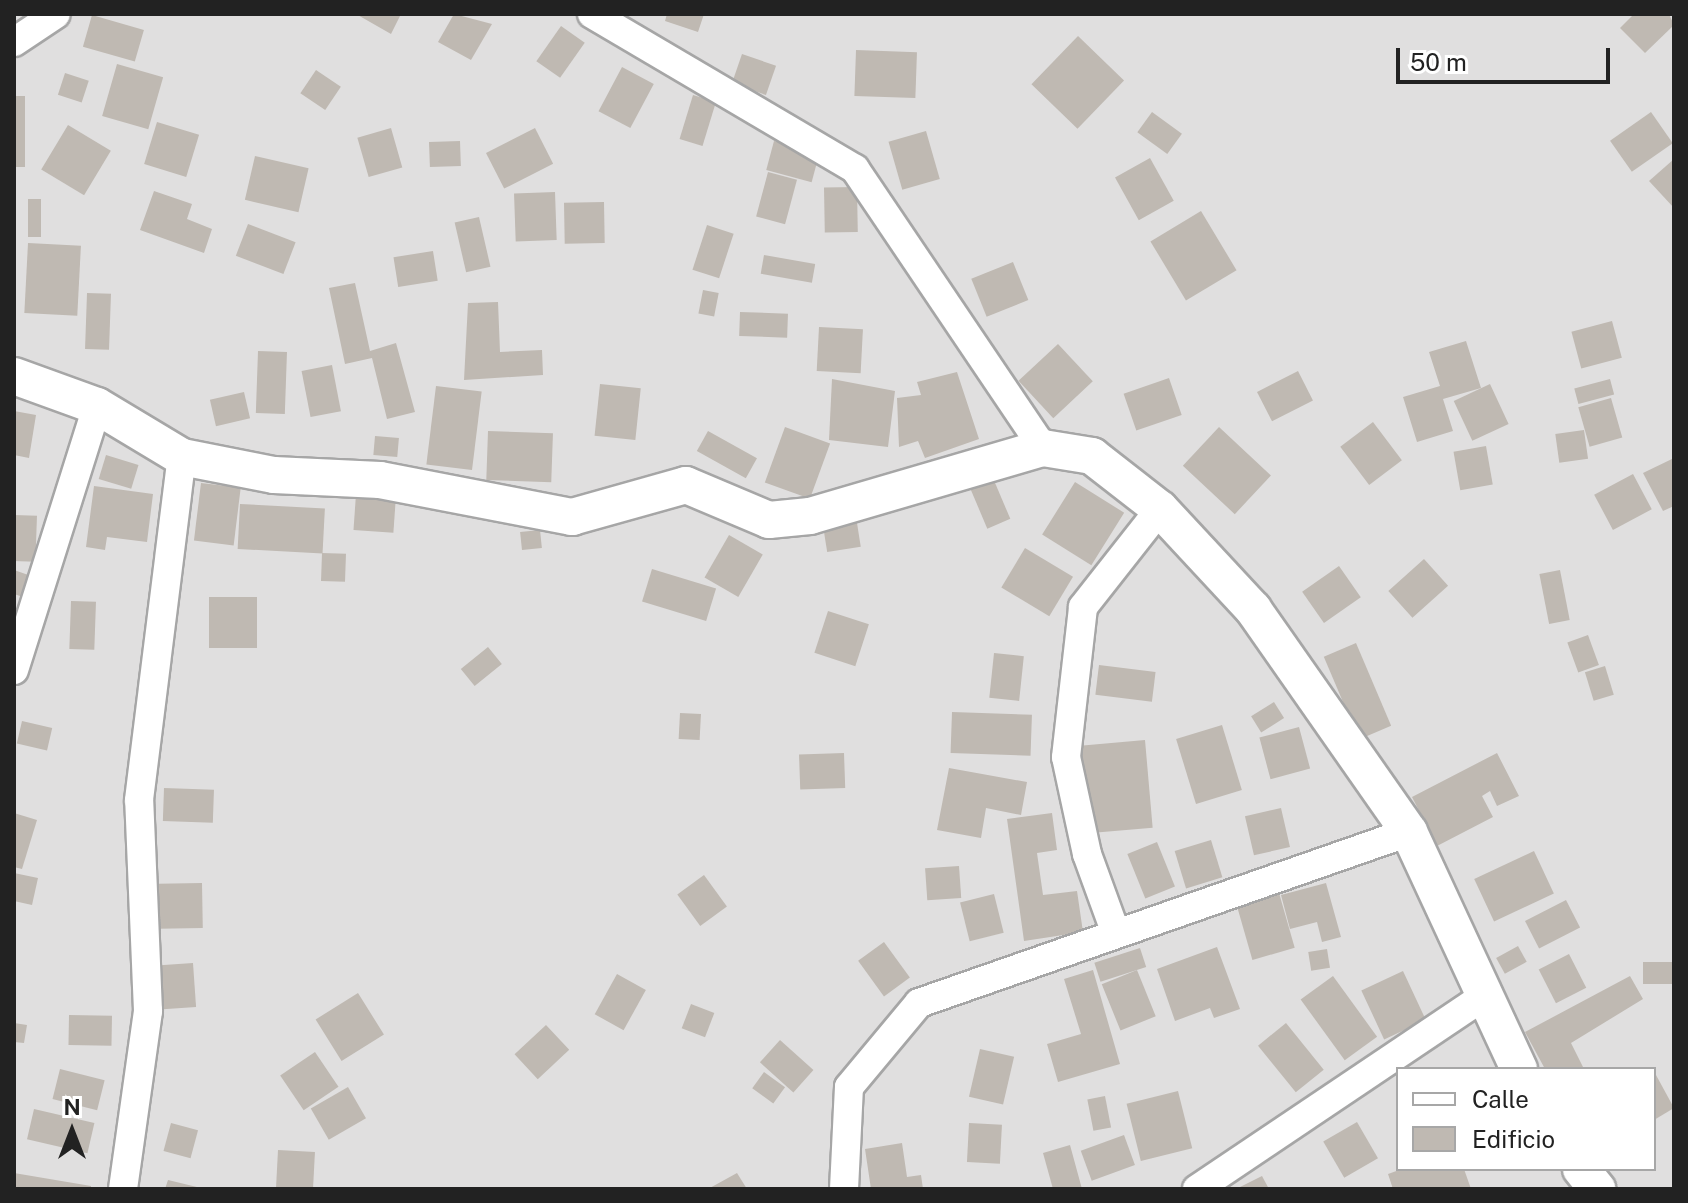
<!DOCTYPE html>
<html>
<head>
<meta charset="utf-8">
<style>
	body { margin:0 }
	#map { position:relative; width:1688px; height:1203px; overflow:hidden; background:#f1f0e9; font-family:"Public Sans",sans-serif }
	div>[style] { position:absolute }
	.residential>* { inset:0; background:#e0dfdf }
	.building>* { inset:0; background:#bfb9b2; transform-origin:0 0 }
	.roads { filter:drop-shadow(2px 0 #a6a6a6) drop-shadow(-2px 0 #a6a6a6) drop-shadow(0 2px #a6a6a6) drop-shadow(0 -2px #a6a6a6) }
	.minor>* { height:28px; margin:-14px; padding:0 14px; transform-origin:14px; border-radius:14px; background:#fff }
	.tertiary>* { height:36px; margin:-18px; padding:0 18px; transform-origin:18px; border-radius:18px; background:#fff }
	span { translate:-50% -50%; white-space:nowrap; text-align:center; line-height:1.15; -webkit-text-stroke:8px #fff; paint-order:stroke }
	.frame { position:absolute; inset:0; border:16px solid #222; pointer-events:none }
	.legend { position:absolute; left:1396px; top:1067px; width:260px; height:104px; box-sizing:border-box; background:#fff; border:2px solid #a7a7a7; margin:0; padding:10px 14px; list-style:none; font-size:24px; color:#222 }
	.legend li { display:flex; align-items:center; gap:16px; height:40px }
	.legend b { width:40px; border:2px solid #a7a7a7 }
	.north { position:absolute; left:32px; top:1091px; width:80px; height:80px; -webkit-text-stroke:6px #fff; paint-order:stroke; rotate:0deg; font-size:22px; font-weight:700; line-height:32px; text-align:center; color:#222 }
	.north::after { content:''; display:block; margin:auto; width:28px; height:36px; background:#222; clip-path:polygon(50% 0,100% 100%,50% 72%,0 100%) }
	.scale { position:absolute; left:1396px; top:48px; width:214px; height:36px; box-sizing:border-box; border:4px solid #222; border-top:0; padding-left:10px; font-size:24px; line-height:28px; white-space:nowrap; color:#222; -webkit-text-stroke:6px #fff; paint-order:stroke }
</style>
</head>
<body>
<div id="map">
	<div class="residential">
		<div style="clip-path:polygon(evenodd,14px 14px,1674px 14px,1674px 1189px,14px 1189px,14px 14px,1398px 1069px,1654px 1069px,1654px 1169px,1398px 1169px,1398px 1069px)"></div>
	</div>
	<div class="building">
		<div style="clip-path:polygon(356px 14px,401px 14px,391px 34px)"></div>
		<div style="clip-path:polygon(454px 14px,492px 24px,471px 60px,438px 42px)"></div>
		<div style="clip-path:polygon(667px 14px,704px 14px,698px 32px,665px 21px)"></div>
		<div style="clip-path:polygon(1634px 14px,1669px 14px,1674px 25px,1645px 53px,1620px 28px)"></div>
		<div style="left:92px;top:15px;width:54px;height:33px;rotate:16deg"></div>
		<div style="left:561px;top:26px;width:29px;height:43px;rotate:35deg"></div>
		<div style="left:1078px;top:36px;width:64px;height:67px;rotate:44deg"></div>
		<div style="left:856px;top:50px;width:61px;height:46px;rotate:2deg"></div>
		<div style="left:742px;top:54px;width:36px;height:31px;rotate:19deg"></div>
		<div style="left:117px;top:64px;width:48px;height:54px;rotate:16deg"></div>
		<div style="left:622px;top:67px;width:36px;height:50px;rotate:28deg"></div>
		<div style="left:316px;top:70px;width:30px;height:28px;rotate:34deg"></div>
		<div style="left:65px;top:73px;width:25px;height:23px;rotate:18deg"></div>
		<div style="left:693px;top:95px;width:24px;height:46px;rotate:17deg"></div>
		<div style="left:14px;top:96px;width:11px;height:71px"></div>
		<div style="left:1152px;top:112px;width:37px;height:25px;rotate:36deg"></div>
		<div style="left:1651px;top:112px;width:38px;height:50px;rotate:55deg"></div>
		<div style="left:157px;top:122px;width:44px;height:44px;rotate:17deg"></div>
		<div style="left:68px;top:125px;width:50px;height:52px;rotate:31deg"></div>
		<div style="left:391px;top:128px;width:41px;height:35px;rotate:74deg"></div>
		<div style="left:535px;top:128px;width:40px;height:55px;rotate:63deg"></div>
		<div style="left:926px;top:131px;width:50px;height:39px;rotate:74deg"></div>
		<div style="left:460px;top:141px;width:25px;height:31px;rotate:88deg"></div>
		<div style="left:774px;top:141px;width:47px;height:30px;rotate:15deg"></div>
		<div style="left:255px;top:156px;width:55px;height:45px;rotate:13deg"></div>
		<div style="left:1150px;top:158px;width:49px;height:40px;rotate:61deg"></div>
		<div style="clip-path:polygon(1674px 159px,1674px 208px,1649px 181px)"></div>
		<div style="left:768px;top:172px;width:30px;height:46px;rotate:15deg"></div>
		<div style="left:857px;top:187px;width:45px;height:33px;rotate:89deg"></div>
		<div style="clip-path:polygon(154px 191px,192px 204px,187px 219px,212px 229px,204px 253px,140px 230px)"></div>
		<div style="left:555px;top:192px;width:48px;height:41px;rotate:88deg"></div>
		<div style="left:28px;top:199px;width:13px;height:38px"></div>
		<div style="left:604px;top:202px;width:41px;height:40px;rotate:89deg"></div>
		<div style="left:1201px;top:211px;width:69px;height:59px;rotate:59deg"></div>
		<div style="left:479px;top:217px;width:51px;height:25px;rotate:77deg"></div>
		<div style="left:248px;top:224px;width:51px;height:34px;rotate:21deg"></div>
		<div style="left:707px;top:225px;width:28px;height:47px;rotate:18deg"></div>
		<div style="left:28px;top:243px;width:53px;height:70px;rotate:3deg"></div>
		<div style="left:433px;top:251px;width:30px;height:40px;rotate:81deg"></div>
		<div style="left:764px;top:255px;width:52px;height:19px;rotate:10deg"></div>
		<div style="left:1013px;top:262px;width:41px;height:45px;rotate:68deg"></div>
		<div style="clip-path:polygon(355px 283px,370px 351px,396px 343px,415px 412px,387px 419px,372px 358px,345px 364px,329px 288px)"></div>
		<div style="left:703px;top:290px;width:16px;height:24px;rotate:11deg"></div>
		<div style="left:87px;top:293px;width:24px;height:56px;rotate:2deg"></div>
		<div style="clip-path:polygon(498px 302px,500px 352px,542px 350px,543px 375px,464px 380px,468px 303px)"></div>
		<div style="left:740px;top:312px;width:48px;height:24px;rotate:2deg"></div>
		<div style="left:1612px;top:321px;width:38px;height:42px;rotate:75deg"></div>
		<div style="left:819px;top:327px;width:44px;height:44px;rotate:3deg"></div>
		<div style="clip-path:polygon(1466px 341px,1481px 388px,1443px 399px,1453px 431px,1417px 442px,1403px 397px,1440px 386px,1429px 352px)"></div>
		<div style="left:1058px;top:344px;width:51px;height:54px;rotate:47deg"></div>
		<div style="left:258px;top:351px;width:29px;height:62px;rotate:2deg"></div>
		<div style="left:332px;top:365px;width:47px;height:31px;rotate:79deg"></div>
		<div style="left:1298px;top:371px;width:33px;height:46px;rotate:63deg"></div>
		<div style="clip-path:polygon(957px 372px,979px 439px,925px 458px,918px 441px,899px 447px,897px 398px,921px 395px,917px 382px)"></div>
		<div style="left:1169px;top:378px;width:39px;height:48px;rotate:71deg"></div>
		<div style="clip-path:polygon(832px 379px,895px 391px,888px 447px,829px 440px)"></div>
		<div style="left:1610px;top:379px;width:16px;height:37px;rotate:75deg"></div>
		<div style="left:600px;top:384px;width:41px;height:52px;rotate:6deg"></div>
		<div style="left:1490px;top:384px;width:44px;height:40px;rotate:65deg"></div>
		<div style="left:436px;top:386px;width:46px;height:79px;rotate:7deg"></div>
		<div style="left:244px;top:392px;width:27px;height:35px;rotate:77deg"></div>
		<div style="left:1611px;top:398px;width:41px;height:34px;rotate:74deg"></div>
		<div style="clip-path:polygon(14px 411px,36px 415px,29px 458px,14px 455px)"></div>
		<div style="left:1373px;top:422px;width:48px;height:41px;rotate:53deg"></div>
		<div style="left:785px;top:427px;width:48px;height:59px;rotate:20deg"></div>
		<div style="left:1219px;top:427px;width:71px;height:53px;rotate:43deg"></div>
		<div style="left:1584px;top:430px;width:29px;height:29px;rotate:82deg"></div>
		<div style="left:488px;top:431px;width:65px;height:49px;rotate:2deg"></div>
		<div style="left:708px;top:431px;width:56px;height:23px;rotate:29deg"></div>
		<div style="left:375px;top:436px;width:24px;height:19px;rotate:5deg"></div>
		<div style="left:1486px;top:446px;width:39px;height:33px;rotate:80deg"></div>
		<div style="left:106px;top:455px;width:34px;height:25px;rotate:17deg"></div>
		<div style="clip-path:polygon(1674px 458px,1674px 506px,1663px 511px,1643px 473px)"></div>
		<div style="left:990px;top:471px;width:52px;height:25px;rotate:67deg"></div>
		<div style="left:1633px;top:474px;width:40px;height:44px;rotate:62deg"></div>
		<div style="left:1075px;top:482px;width:58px;height:62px;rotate:32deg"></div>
		<div style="left:201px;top:483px;width:40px;height:58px;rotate:7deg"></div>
		<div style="clip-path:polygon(94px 486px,153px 494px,147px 542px,107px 537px,105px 550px,86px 547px)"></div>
		<div style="left:356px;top:494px;width:40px;height:36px;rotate:4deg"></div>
		<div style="left:240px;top:504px;width:85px;height:45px;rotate:3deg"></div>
		<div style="left:14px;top:515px;width:23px;height:46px;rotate:2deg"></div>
		<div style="left:857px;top:523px;width:24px;height:34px;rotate:81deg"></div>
		<div style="left:540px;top:530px;width:18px;height:20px;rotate:84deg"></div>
		<div style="left:729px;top:535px;width:39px;height:49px;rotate:30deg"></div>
		<div style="left:1025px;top:548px;width:56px;height:46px;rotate:31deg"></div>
		<div style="left:322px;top:553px;width:24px;height:28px;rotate:2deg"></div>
		<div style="left:1424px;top:559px;width:36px;height:48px;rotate:48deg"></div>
		<div style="left:1339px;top:566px;width:38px;height:45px;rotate:55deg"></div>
		<div style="left:652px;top:569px;width:67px;height:34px;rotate:17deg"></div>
		<div style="clip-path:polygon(14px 570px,37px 578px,29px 599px,14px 594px)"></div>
		<div style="left:1560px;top:570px;width:51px;height:21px;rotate:79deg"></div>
		<div style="left:257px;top:597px;width:51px;height:48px;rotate:90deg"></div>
		<div style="left:71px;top:601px;width:25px;height:48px;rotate:2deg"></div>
		<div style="left:828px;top:611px;width:43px;height:44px;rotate:18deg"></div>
		<div style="left:1588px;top:635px;width:32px;height:22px;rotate:70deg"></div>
		<div style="left:1356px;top:643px;width:90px;height:35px;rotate:67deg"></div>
		<div style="left:488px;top:647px;width:22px;height:35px;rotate:51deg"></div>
		<div style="left:994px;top:653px;width:30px;height:45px;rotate:6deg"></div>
		<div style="left:1099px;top:665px;width:57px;height:30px;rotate:7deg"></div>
		<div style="left:1605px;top:666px;width:30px;height:21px;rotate:73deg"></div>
		<div style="left:1274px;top:702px;width:19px;height:27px;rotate:58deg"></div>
		<div style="left:952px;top:712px;width:80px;height:41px;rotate:2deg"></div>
		<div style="left:680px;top:713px;width:21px;height:26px;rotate:3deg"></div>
		<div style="left:22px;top:721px;width:31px;height:23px;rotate:13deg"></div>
		<div style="left:1222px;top:725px;width:68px;height:48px;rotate:73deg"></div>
		<div style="left:1299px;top:727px;width:43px;height:41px;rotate:75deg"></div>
		<div style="left:1145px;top:740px;width:88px;height:65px;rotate:85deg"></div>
		<div style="left:844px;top:753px;width:35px;height:45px;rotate:88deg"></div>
		<div style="clip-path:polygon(1497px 753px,1519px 796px,1497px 806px,1490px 791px,1482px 796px,1493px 817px,1437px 846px,1412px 797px)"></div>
		<div style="clip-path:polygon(949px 768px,1027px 782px,1021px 815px,986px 808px,981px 838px,937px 830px)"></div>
		<div style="left:164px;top:788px;width:50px;height:33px;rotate:2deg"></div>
		<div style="left:1281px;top:808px;width:40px;height:37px;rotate:77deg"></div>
		<div style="clip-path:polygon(14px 813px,37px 820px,22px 869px,14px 867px)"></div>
		<div style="clip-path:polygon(1052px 813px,1057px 850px,1037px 853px,1043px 895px,1077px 891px,1083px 932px,1024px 941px,1007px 819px)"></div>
		<div style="left:1211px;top:840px;width:39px;height:38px;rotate:73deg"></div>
		<div style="left:1157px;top:842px;width:48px;height:32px;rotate:68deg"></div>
		<div style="left:1534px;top:851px;width:47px;height:66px;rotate:65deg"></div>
		<div style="left:959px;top:866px;width:32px;height:34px;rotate:86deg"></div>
		<div style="clip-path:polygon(14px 873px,38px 878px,32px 905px,14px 901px)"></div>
		<div style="left:704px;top:875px;width:39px;height:33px;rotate:54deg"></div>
		<div style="left:202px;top:883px;width:45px;height:44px;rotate:89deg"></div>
		<div style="clip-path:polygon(1326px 883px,1341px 937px,1322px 942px,1317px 922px,1290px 929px,1281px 895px)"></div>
		<div style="left:1279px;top:893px;width:57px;height:44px;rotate:74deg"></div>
		<div style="left:994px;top:894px;width:40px;height:35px;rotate:76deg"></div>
		<div style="left:1566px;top:900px;width:31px;height:46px;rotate:63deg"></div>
		<div style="left:884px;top:942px;width:44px;height:32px;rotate:54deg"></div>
		<div style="left:1518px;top:946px;width:18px;height:25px;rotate:61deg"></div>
		<div style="clip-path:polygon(1217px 947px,1240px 1009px,1214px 1018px,1210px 1008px,1175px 1021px,1157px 969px)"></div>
		<div style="left:1140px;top:948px;width:20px;height:48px;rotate:72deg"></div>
		<div style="left:1327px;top:949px;width:19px;height:19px;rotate:81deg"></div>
		<div style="left:1569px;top:954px;width:38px;height:34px;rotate:63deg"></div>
		<div style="left:1674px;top:962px;width:22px;height:31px;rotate:90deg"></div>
		<div style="left:193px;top:963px;width:44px;height:33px;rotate:86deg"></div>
		<div style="clip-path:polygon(1093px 970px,1120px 1064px,1058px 1082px,1047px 1044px,1081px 1034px,1064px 979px)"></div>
		<div style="left:1137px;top:970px;width:50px;height:38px;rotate:68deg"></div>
		<div style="left:1403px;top:971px;width:54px;height:46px;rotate:65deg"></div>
		<div style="left:617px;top:974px;width:33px;height:46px;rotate:29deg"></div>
		<div style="left:1333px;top:976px;width:75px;height:40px;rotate:54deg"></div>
		<div style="clip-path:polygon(1630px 976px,1643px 999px,1571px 1043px,1584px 1069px,1545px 1069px,1525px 1032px)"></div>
		<div style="left:358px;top:993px;width:49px;height:50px;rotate:58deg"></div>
		<div style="left:691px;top:1004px;width:25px;height:26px;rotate:21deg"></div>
		<div style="left:69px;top:1015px;width:43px;height:30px;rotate:1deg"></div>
		<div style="clip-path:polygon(14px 1023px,27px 1025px,24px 1043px,14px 1042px)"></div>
		<div style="left:1286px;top:1023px;width:60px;height:36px;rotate:51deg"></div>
		<div style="left:546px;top:1025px;width:34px;height:43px;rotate:47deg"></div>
		<div style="left:780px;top:1040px;width:45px;height:30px;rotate:42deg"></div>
		<div style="left:980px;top:1049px;width:35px;height:49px;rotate:13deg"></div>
		<div style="left:315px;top:1052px;width:42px;height:42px;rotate:56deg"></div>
		<div style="left:60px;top:1069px;width:46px;height:31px;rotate:14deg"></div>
		<div style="left:764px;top:1072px;width:26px;height:20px;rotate:36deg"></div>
		<div style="clip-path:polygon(1656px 1075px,1674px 1108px,1654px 1120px,1654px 1077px)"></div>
		<div style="left:348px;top:1087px;width:36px;height:43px;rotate:60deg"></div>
		<div style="left:1178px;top:1091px;width:59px;height:53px;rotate:76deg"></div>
		<div style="left:1105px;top:1096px;width:32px;height:18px;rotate:79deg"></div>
		<div style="left:34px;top:1109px;width:62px;height:31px;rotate:13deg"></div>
		<div style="left:1357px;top:1122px;width:42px;height:39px;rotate:60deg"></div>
		<div style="left:171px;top:1123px;width:28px;height:29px;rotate:15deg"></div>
		<div style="left:969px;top:1123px;width:33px;height:39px;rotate:3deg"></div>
		<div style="left:1124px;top:1135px;width:32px;height:46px;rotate:70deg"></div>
		<div style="clip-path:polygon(902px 1143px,907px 1177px,921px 1175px,923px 1189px,871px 1189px,865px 1149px)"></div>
		<div style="clip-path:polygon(1070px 1145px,1082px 1189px,1053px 1189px,1043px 1153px)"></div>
		<div style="left:278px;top:1150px;width:37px;height:39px;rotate:3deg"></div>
		<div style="clip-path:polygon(1402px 1169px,1464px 1169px,1471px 1189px,1393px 1189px,1388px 1174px)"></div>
		<div style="clip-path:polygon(14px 1173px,91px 1186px,91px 1189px,14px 1189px)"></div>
		<div style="clip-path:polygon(737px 1173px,747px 1189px,708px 1189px)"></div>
		<div style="clip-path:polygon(1262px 1176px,1269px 1189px,1236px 1189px)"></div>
		<div style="clip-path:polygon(168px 1180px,201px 1188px,201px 1189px,165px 1189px)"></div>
	</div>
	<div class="roads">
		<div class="minor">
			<div style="left:592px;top:14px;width:305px;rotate:30.5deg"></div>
			<div style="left:855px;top:169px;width:336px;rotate:56deg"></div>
			<div style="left:14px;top:42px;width:50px;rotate:-33.7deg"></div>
			<div style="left:14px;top:670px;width:277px;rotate:-72.5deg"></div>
			<div style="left:1115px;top:931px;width:82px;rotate:-110deg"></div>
			<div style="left:1087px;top:854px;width:99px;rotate:-102.2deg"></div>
			<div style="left:1066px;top:757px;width:151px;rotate:-83.5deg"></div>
			<div style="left:1083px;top:607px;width:125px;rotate:-51.8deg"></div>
			<div style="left:123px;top:1189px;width:180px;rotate:-82deg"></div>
			<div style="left:148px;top:1011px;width:211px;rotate:-92.4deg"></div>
			<div style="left:139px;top:800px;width:346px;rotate:-82.9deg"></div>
			<div style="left:844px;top:1189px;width:102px;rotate:-87.2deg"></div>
			<div style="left:849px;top:1087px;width:109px;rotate:-50.2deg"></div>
			<div style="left:919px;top:1003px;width:519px;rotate:-19.24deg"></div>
			<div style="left:1197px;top:1189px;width:349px;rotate:-33.9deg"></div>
		</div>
		<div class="tertiary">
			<div style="left:14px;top:376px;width:88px;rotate:19.9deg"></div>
			<div style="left:97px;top:406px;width:99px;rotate:31deg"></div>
			<div style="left:182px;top:457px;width:94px;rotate:11.1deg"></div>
			<div style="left:274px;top:475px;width:106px;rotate:2.7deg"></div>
			<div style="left:380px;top:480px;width:196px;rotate:10.9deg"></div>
			<div style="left:572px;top:517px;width:118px;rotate:-15.7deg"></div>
			<div style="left:686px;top:485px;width:90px;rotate:22.9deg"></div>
			<div style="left:769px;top:520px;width:41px;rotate:-5.6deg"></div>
			<div style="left:810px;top:516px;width:243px;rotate:-16.3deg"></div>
			<div style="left:1043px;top:448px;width:50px;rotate:9.3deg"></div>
			<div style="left:1092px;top:456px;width:86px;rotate:37.9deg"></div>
			<div style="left:1160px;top:509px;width:137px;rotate:47.1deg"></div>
			<div style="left:1253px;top:609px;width:272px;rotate:55deg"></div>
			<div style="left:1409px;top:832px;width:261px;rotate:65.1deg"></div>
			<div style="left:1581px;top:1169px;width:26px;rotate:51deg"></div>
		</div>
	</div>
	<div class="frame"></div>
	<ul class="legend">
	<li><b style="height:10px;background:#fff"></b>Calle</li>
	<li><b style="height:22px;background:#bfb9b2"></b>Edificio</li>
	</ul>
	<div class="north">N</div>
	<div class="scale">50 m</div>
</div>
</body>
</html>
